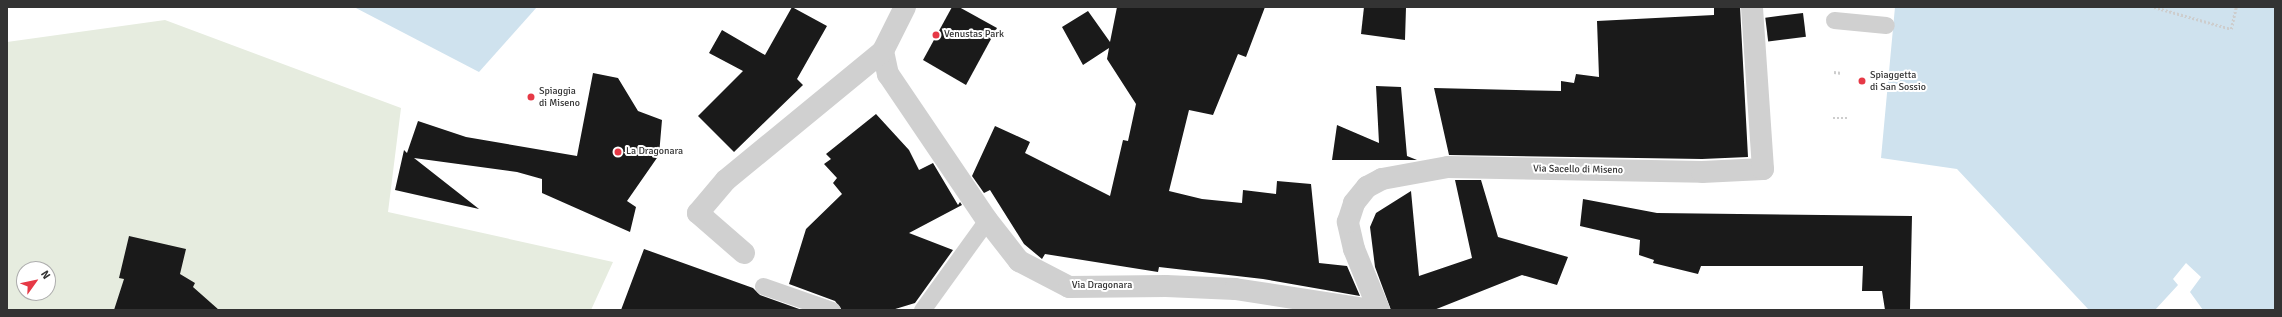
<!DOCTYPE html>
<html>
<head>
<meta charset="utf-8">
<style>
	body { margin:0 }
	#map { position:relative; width:2282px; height:317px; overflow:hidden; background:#fff; font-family:Signika,sans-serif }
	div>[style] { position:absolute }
	.green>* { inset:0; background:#e6ecdf }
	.water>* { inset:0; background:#cfe2ee }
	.building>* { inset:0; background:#1a1a1a; transform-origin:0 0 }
	.path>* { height:2.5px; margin-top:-1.25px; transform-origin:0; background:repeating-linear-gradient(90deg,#cdcdcd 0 2px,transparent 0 4px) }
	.service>* { height:17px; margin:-8.5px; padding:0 8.5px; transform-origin:8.5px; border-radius:8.5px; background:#d0d0d0 }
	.minor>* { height:22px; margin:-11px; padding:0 11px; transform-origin:11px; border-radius:11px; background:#d0d0d0 }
	.dots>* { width:11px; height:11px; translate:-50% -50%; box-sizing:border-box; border:2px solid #fff; border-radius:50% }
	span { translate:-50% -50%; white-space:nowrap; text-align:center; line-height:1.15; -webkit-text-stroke:4px #fff; paint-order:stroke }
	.poi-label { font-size:10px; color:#333 }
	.left { translate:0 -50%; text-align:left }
	.street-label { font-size:10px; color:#333 }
	.frame { position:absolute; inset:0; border:8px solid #333; pointer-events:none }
	.north { position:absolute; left:16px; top:261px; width:40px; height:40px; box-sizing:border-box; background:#fff; border:1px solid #adadad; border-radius:50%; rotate:57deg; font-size:11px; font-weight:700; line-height:16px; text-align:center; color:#333 }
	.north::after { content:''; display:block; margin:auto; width:14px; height:18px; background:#e63946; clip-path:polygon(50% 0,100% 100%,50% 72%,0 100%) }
</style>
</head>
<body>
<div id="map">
	<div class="green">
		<div style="clip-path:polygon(evenodd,165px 20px,401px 108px,388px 212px,613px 262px,591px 310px,7px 310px,7px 42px,165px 20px,24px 269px,48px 269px,48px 293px,24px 293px,24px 269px)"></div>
	</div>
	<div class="water">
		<div style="clip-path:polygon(354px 7px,537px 7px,479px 72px)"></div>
		<div style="clip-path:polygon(1895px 7px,2275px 7px,2275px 310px,2203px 310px,2190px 292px,2201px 277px,2186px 263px,2173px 279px,2178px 285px,2155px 310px,2089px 310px,1957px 169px,1881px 158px)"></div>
	</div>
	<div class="building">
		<div style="clip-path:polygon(792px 7px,827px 26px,797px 79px,803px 85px,734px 152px,698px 116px,743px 71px,709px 53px,722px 30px,765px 55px)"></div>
		<div style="clip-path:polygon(952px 7px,959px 7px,997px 28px,966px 85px,923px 60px)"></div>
		<div style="clip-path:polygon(1117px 7px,1265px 7px,1246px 57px,1238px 54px,1213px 115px,1189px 110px,1169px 191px,1202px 199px,1242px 203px,1243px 190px,1276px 194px,1277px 181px,1311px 184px,1319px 263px,1347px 266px,1360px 296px,1263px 279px,1159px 267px,1158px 272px,1045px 254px,1042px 259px,1024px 244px,990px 190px,984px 193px,972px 176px,995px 126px,1030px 142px,1025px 153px,1110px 196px,1123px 140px,1128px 141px,1136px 104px,1107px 59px,1109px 48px,1083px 65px,1062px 27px,1088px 11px,1110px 42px)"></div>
		<div style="clip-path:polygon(1364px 7px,1406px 7px,1405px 40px,1361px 34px)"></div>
		<div style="clip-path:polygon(1714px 7px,1740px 7px,1748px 157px,1702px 159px,1449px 155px,1434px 88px,1561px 91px,1561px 81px,1574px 83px,1576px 74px,1599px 77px,1597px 21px,1714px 15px)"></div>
		<div style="left:1803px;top:13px;width:24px;height:38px;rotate:83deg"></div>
		<div style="clip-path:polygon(593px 73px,618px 78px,638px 111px,662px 120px,659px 155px,627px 201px,636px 207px,630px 232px,542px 193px,542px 179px,517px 172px,414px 158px,479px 209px,395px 190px,404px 150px,407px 153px,418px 121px,466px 137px,577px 156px)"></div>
		<div style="clip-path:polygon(1376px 86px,1401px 87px,1407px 156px,1417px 160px,1332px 160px,1337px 125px,1379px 143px)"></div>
		<div style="clip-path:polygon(876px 114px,909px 150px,919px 170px,933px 163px,958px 205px,960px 202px,962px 205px,909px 233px,953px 250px,915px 303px,892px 310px,842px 310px,835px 301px,789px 284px,806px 229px,842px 194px,833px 183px,837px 178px,824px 164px,831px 159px,826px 154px)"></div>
		<div style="clip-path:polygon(1455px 180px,1481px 180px,1498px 237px,1568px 257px,1557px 285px,1522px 275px,1434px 310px,1391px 310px,1375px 267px,1370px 227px,1376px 213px,1411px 191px,1419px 276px,1472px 258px)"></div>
		<div style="clip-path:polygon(1583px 199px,1657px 213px,1912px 216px,1910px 310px,1885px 310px,1882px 291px,1862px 291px,1863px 266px,1701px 266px,1698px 274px,1653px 263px,1654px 260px,1639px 255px,1640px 240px,1580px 226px)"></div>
		<div style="clip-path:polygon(129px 236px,186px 249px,180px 274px,195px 283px,193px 287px,219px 310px,114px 310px,124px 279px,119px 278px)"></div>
		<div style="clip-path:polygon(644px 249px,753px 288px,760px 295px,802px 310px,621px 310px)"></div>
	</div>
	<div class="path">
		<div style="left:2154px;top:7px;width:80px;rotate:15.9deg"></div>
		<div style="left:2231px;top:29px;width:23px;rotate:-77deg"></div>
		<div style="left:1834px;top:72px;width:8px;rotate:7deg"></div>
		<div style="left:1833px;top:118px;width:15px"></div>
	</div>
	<div class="service">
		<div style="left:1834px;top:20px;width:52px;rotate:5.5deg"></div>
		<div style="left:763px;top:286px;width:73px;rotate:19.2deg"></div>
		<div style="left:922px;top:310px;width:111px;rotate:-54.2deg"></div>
	</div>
	<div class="minor">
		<div style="left:905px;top:7px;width:49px;rotate:116.6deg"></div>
		<div style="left:883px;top:51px;width:24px;rotate:78deg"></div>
		<div style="left:888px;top:74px;width:176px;rotate:55.9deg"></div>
		<div style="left:987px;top:220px;width:52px;rotate:52deg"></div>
		<div style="left:1019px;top:261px;width:56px;rotate:27.5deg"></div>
		<div style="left:1069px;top:287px;width:97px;rotate:-0.6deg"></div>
		<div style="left:1166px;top:286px;width:69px;rotate:2.5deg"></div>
		<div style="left:1235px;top:289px;width:137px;rotate:8.8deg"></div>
		<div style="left:744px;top:253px;width:61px;rotate:-139deg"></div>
		<div style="left:698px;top:213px;width:43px;rotate:-49.7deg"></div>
		<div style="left:726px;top:180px;width:203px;rotate:-39.4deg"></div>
		<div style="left:1379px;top:310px;width:66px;rotate:-112.3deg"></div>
		<div style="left:1354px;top:249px;width:28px;rotate:-103deg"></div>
		<div style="left:1348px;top:222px;width:20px;rotate:-72deg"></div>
		<div style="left:1354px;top:203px;width:21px;rotate:-51deg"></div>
		<div style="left:1367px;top:187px;width:17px;rotate:-28deg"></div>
		<div style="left:1382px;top:179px;width:67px;rotate:-10.3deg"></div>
		<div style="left:1448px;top:167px;width:254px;rotate:1.1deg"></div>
		<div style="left:1702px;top:172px;width:61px;rotate:-2.8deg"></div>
		<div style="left:1763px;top:169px;width:162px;rotate:-93.9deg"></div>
	</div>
	<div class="dots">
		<div style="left:936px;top:35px;background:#e63946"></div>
		<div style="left:1862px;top:81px;background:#e63946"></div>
		<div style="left:531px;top:97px;background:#e63946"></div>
		<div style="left:618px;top:152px;background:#e63946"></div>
	</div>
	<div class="poi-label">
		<span class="left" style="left:944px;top:35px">Venustas Park</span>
		<span class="left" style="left:1870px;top:81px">Spiaggetta<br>di San Sossio</span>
		<span class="left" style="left:539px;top:97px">Spiaggia<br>di Miseno</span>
		<span class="left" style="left:626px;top:152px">La Dragonara</span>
	</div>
	<div class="street-label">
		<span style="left:1578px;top:170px;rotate:1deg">Via Sacello di Miseno</span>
		<span style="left:1102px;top:286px">Via Dragonara</span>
	</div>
	<div class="frame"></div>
	<div class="north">N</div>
</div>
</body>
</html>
